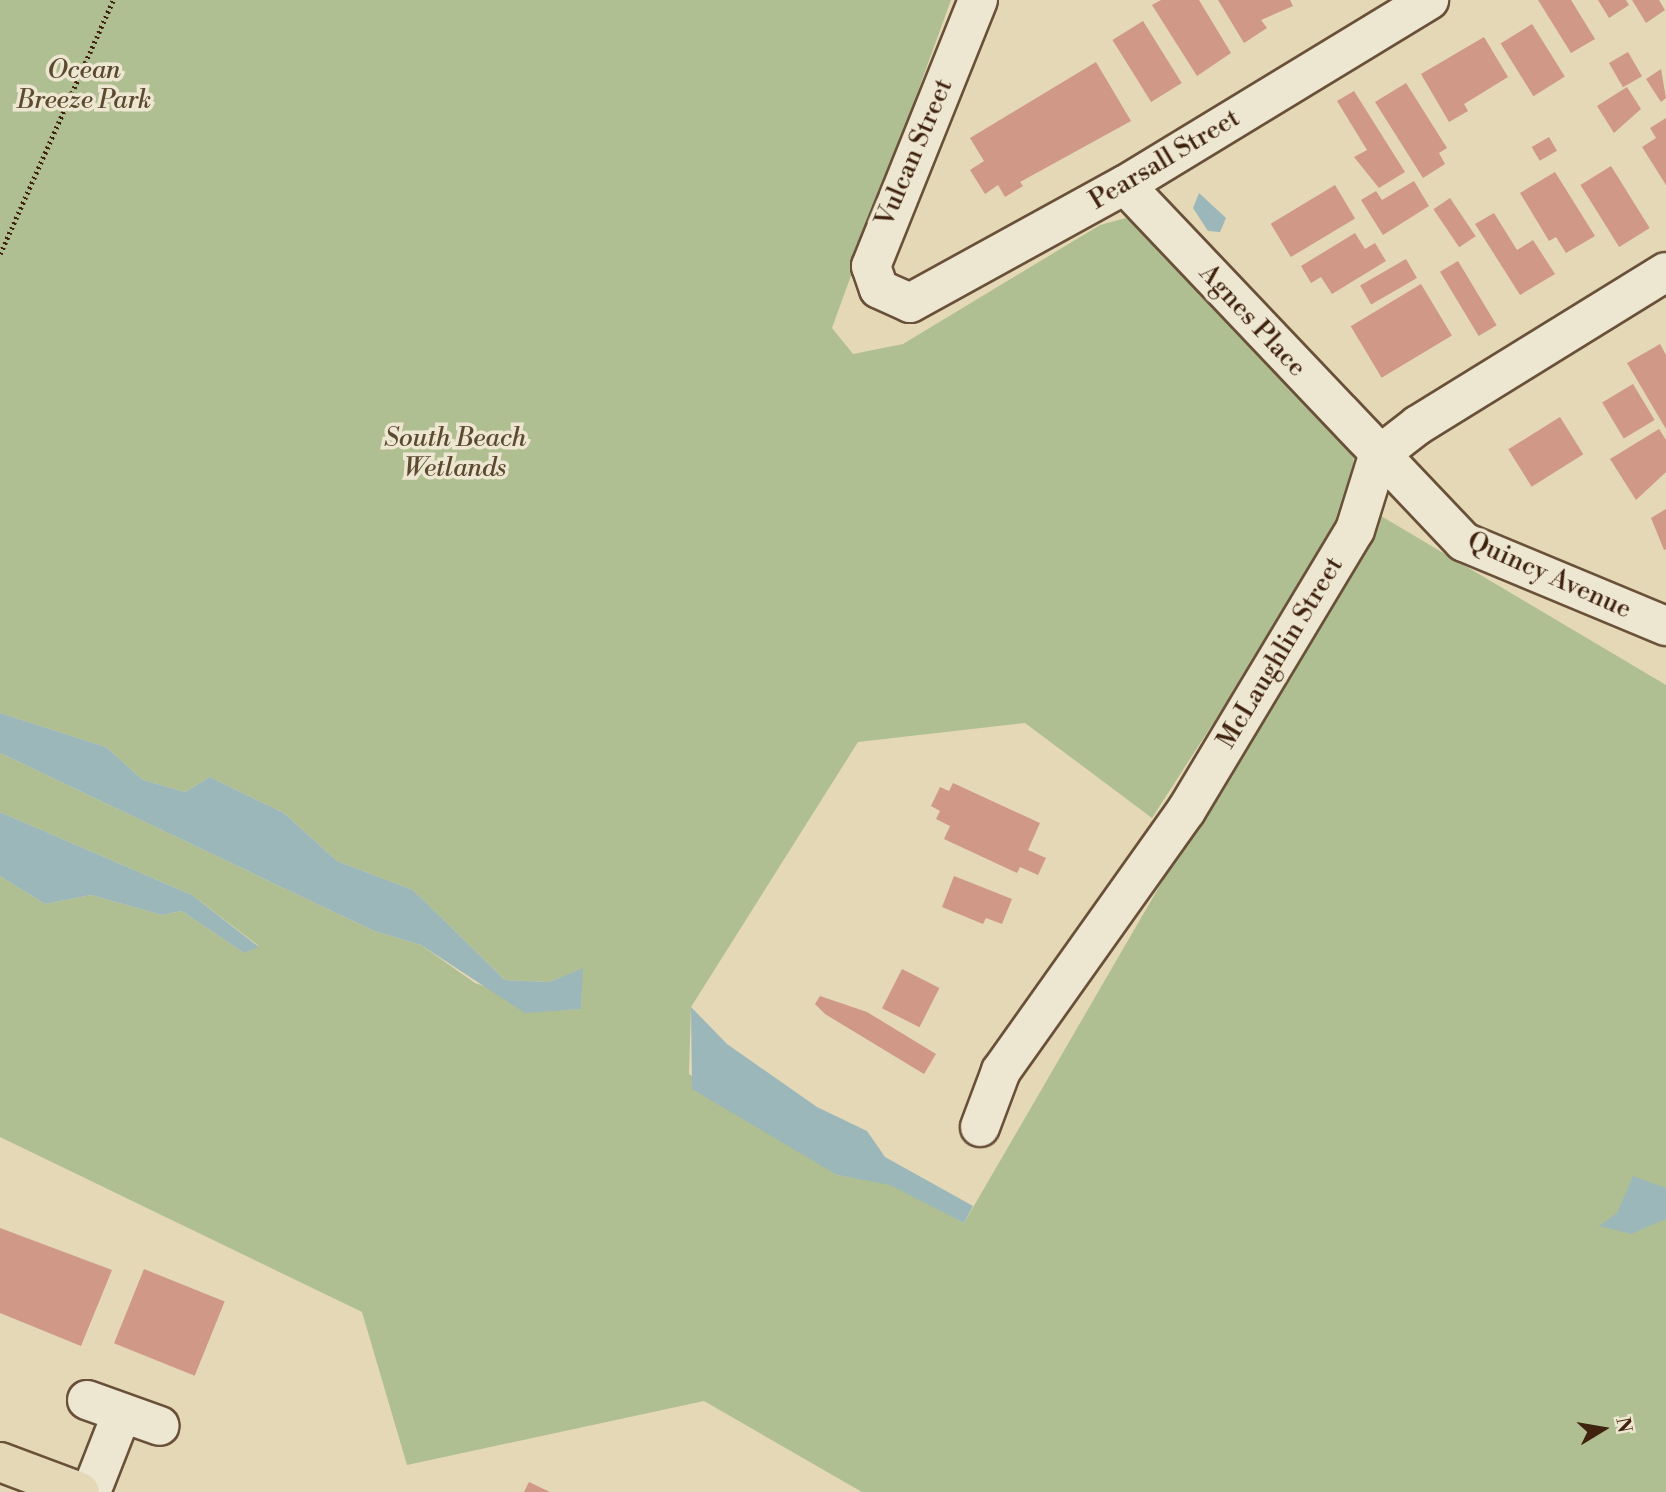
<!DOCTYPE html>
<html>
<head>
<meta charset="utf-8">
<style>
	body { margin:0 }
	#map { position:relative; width:1666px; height:1492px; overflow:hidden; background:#e4d8b6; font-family:"Libre Bodoni",serif }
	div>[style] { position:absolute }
	.green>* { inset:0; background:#b0bf91 }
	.water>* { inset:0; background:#9bb7b9 }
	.building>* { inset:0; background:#d09887; transform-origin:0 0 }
	.path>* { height:4.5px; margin-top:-2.25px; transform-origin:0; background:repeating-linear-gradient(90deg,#40230f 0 2px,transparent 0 5.5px) }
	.roads { filter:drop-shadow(2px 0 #695039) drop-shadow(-2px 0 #695039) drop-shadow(0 2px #695039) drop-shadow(0 -2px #695039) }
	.minor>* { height:38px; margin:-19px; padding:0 19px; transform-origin:19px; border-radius:19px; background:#ede6d0 }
	.major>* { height:38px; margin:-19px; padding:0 19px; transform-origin:19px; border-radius:19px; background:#e4d8b6 }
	span { translate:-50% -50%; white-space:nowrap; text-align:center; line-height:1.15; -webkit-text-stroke:7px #ede6d0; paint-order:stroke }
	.park-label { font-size:26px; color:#5c4a30; font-style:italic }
	.street-label { font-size:26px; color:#40230f }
	.north { position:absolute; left:1568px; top:1394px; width:70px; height:70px; -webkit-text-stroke:5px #ede6d0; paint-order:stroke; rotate:79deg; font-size:19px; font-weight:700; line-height:28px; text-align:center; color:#40230f }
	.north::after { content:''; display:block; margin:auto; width:24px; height:32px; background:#40230f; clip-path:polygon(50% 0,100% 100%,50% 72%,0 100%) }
</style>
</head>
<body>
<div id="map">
	<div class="green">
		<div style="clip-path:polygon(0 0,951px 0,832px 328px,853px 354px,903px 344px,1100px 225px,1126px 218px,1147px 233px,1354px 451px,1352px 488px,1333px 537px,1152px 818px,1025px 723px,858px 742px,691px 1007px,689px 1074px,837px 1175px,890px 1184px,964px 1223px,1376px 513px,1666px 685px,1666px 1492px,862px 1492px,704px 1401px,407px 1465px,362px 1312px,0 1137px,0 876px,45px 904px,91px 895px,162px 915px,182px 911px,244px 953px,259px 946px,192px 895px,0 812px,0 753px,374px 931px,421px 945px,475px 983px,558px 1010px,581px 1009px,582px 969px,549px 982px,505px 980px,413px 890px,337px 861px,284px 813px,210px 777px,185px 792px,143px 780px,106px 747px,0 713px)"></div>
	</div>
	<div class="water">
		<div style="clip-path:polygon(1199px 193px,1226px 218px,1220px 232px,1208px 231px,1193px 208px)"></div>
		<div style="clip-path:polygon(0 713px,106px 747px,143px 780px,185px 792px,210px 777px,284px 813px,337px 861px,413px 890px,505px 980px,549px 982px,583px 968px,581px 1009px,525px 1013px,421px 945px,374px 931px,0 753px)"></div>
		<div style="clip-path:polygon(0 812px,192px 895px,259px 947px,244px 953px,182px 911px,162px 915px,91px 895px,45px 904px,0 876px)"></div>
		<div style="clip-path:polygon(691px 1007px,727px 1044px,817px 1107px,867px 1131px,885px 1157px,973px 1206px,964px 1223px,890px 1185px,837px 1175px,692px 1089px)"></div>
		<div style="clip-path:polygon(1633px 1176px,1666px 1188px,1666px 1219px,1631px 1234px,1599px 1226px,1617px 1213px)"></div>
	</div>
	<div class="building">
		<div style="clip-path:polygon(1161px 0,1199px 0,1231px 53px,1197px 76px,1152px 5px)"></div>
		<div style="clip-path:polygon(1218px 0,1290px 0,1293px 6px,1261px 20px,1267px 28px,1244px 43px)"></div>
		<div style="clip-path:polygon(1538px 0,1571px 0,1595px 39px,1571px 53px)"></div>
		<div style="clip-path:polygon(1598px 0,1626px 0,1629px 5px,1609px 18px)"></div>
		<div style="clip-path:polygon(1632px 0,1659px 0,1665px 10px,1646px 23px)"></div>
		<div style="left:1143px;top:21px;width:73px;height:36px;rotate:58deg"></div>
		<div style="left:1532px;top:24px;width:62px;height:37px;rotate:58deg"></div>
		<div style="clip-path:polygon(1484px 37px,1508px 77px,1464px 104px,1468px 111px,1449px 122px,1421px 74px)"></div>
		<div style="left:1628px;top:52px;width:28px;height:22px;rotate:60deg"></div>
		<div style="clip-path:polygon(1096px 62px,1131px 121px,1020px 182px,1023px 186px,1005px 197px,998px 185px,985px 194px,970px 170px,984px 161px,970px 138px)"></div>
		<div style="clip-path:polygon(1661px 69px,1666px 98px,1661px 102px,1646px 79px)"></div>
		<div style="clip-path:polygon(1406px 83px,1447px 148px,1439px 153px,1445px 164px,1423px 178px,1375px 102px)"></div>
		<div style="clip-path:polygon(1627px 87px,1641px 109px,1614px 133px,1597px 106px)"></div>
		<div style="clip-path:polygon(1354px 91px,1405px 172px,1379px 188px,1354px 157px,1367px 150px,1337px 101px)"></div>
		<div style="clip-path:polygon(1666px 118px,1666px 185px,1642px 147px,1656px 138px,1650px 128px)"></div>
		<div style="left:1549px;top:137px;width:16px;height:20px;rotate:60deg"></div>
		<div style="left:1611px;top:166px;width:73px;height:36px;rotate:58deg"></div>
		<div style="clip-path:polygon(1555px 172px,1595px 236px,1566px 253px,1556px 237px,1549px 241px,1520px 193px)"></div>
		<div style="clip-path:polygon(1414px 181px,1429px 206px,1383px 235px,1361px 200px,1376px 191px,1382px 200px)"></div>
		<div style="left:1335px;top:185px;width:39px;height:75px;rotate:59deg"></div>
		<div style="left:1450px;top:198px;width:46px;height:20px;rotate:56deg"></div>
		<div style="clip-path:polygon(1494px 213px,1517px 250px,1533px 240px,1555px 274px,1520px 295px,1475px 224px)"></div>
		<div style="clip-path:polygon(1355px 233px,1365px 249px,1375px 243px,1386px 261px,1332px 294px,1321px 277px,1311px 283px,1301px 266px)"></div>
		<div style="left:1406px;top:259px;width:22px;height:53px;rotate:60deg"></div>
		<div style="left:1458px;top:261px;width:75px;height:21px;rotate:59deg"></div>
		<div style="left:1421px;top:284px;width:60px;height:82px;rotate:59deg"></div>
		<div style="clip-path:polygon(1660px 344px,1666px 355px,1666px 429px,1627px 363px)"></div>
		<div style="left:1633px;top:384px;width:42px;height:36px;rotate:59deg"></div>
		<div style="left:1560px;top:417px;width:44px;height:61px;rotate:58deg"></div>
		<div style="clip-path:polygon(1659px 429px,1666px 440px,1666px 472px,1636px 500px,1610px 459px)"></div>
		<div style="clip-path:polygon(1666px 509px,1666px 549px,1664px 550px,1651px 518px)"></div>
		<div style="clip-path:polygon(953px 783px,1040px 823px,1028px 850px,1046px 858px,1038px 875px,1020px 867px,1017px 873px,944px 839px,950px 826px,936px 819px,940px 811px,931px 806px,940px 787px,949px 791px)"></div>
		<div style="clip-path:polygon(954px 876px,1012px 899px,1002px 924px,986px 918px,983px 924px,942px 907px)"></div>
		<div style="left:902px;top:969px;width:42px;height:44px;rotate:27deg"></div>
		<div style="clip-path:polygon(820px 996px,867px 1012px,936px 1054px,924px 1074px,825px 1014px,815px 1004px)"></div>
		<div style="clip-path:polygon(0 1228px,112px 1270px,81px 1346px,0 1313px)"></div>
		<div style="left:144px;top:1269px;width:87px;height:80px;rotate:22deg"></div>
		<div style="clip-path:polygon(529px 1482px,550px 1492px,524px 1492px)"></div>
	</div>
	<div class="path">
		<div style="left:0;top:254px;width:278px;rotate:-66deg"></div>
	</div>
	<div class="roads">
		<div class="minor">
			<div style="left:978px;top:0;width:287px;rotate:111.9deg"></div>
			<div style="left:871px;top:266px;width:24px;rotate:71deg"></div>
			<div style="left:879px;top:289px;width:34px;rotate:24deg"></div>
			<div style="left:910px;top:303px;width:245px;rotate:-28.8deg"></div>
			<div style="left:1125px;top:185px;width:356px;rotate:-31.3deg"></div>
			<div style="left:1125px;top:185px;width:492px;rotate:46.5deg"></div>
			<div style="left:1464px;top:542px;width:219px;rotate:22.6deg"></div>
			<div style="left:980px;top:1127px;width:60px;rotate:-69.4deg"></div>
			<div style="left:1001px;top:1071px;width:319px;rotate:-54.6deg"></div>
			<div style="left:1186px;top:811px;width:328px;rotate:-59deg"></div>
			<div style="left:1355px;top:530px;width:77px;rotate:-72.7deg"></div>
			<div style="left:1378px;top:456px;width:51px;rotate:-37.8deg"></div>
			<div style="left:1418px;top:425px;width:291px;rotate:-31.7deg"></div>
			<div style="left:87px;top:1400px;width:77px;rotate:19.6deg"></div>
			<div style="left:91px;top:1492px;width:85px;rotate:-68.6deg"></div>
		</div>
		<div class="major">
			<div style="left:0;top:1462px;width:85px;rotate:20.6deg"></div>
		</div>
	</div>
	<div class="park-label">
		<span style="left:84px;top:86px">Ocean<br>Breeze Park</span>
		<span style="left:455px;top:454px">South Beach<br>Wetlands</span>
	</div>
	<div class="street-label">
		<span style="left:915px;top:153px;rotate:-67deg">Vulcan Street</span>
		<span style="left:1165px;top:160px;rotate:-31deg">Pearsall Street</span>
		<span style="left:1252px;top:321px;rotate:47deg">Agnes Place</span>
		<span style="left:1549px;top:576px;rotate:24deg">Quincy Avenue</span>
		<span style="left:1281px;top:653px;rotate:-59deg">McLaughlin Street</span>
	</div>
	<div class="north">N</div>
</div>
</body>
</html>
